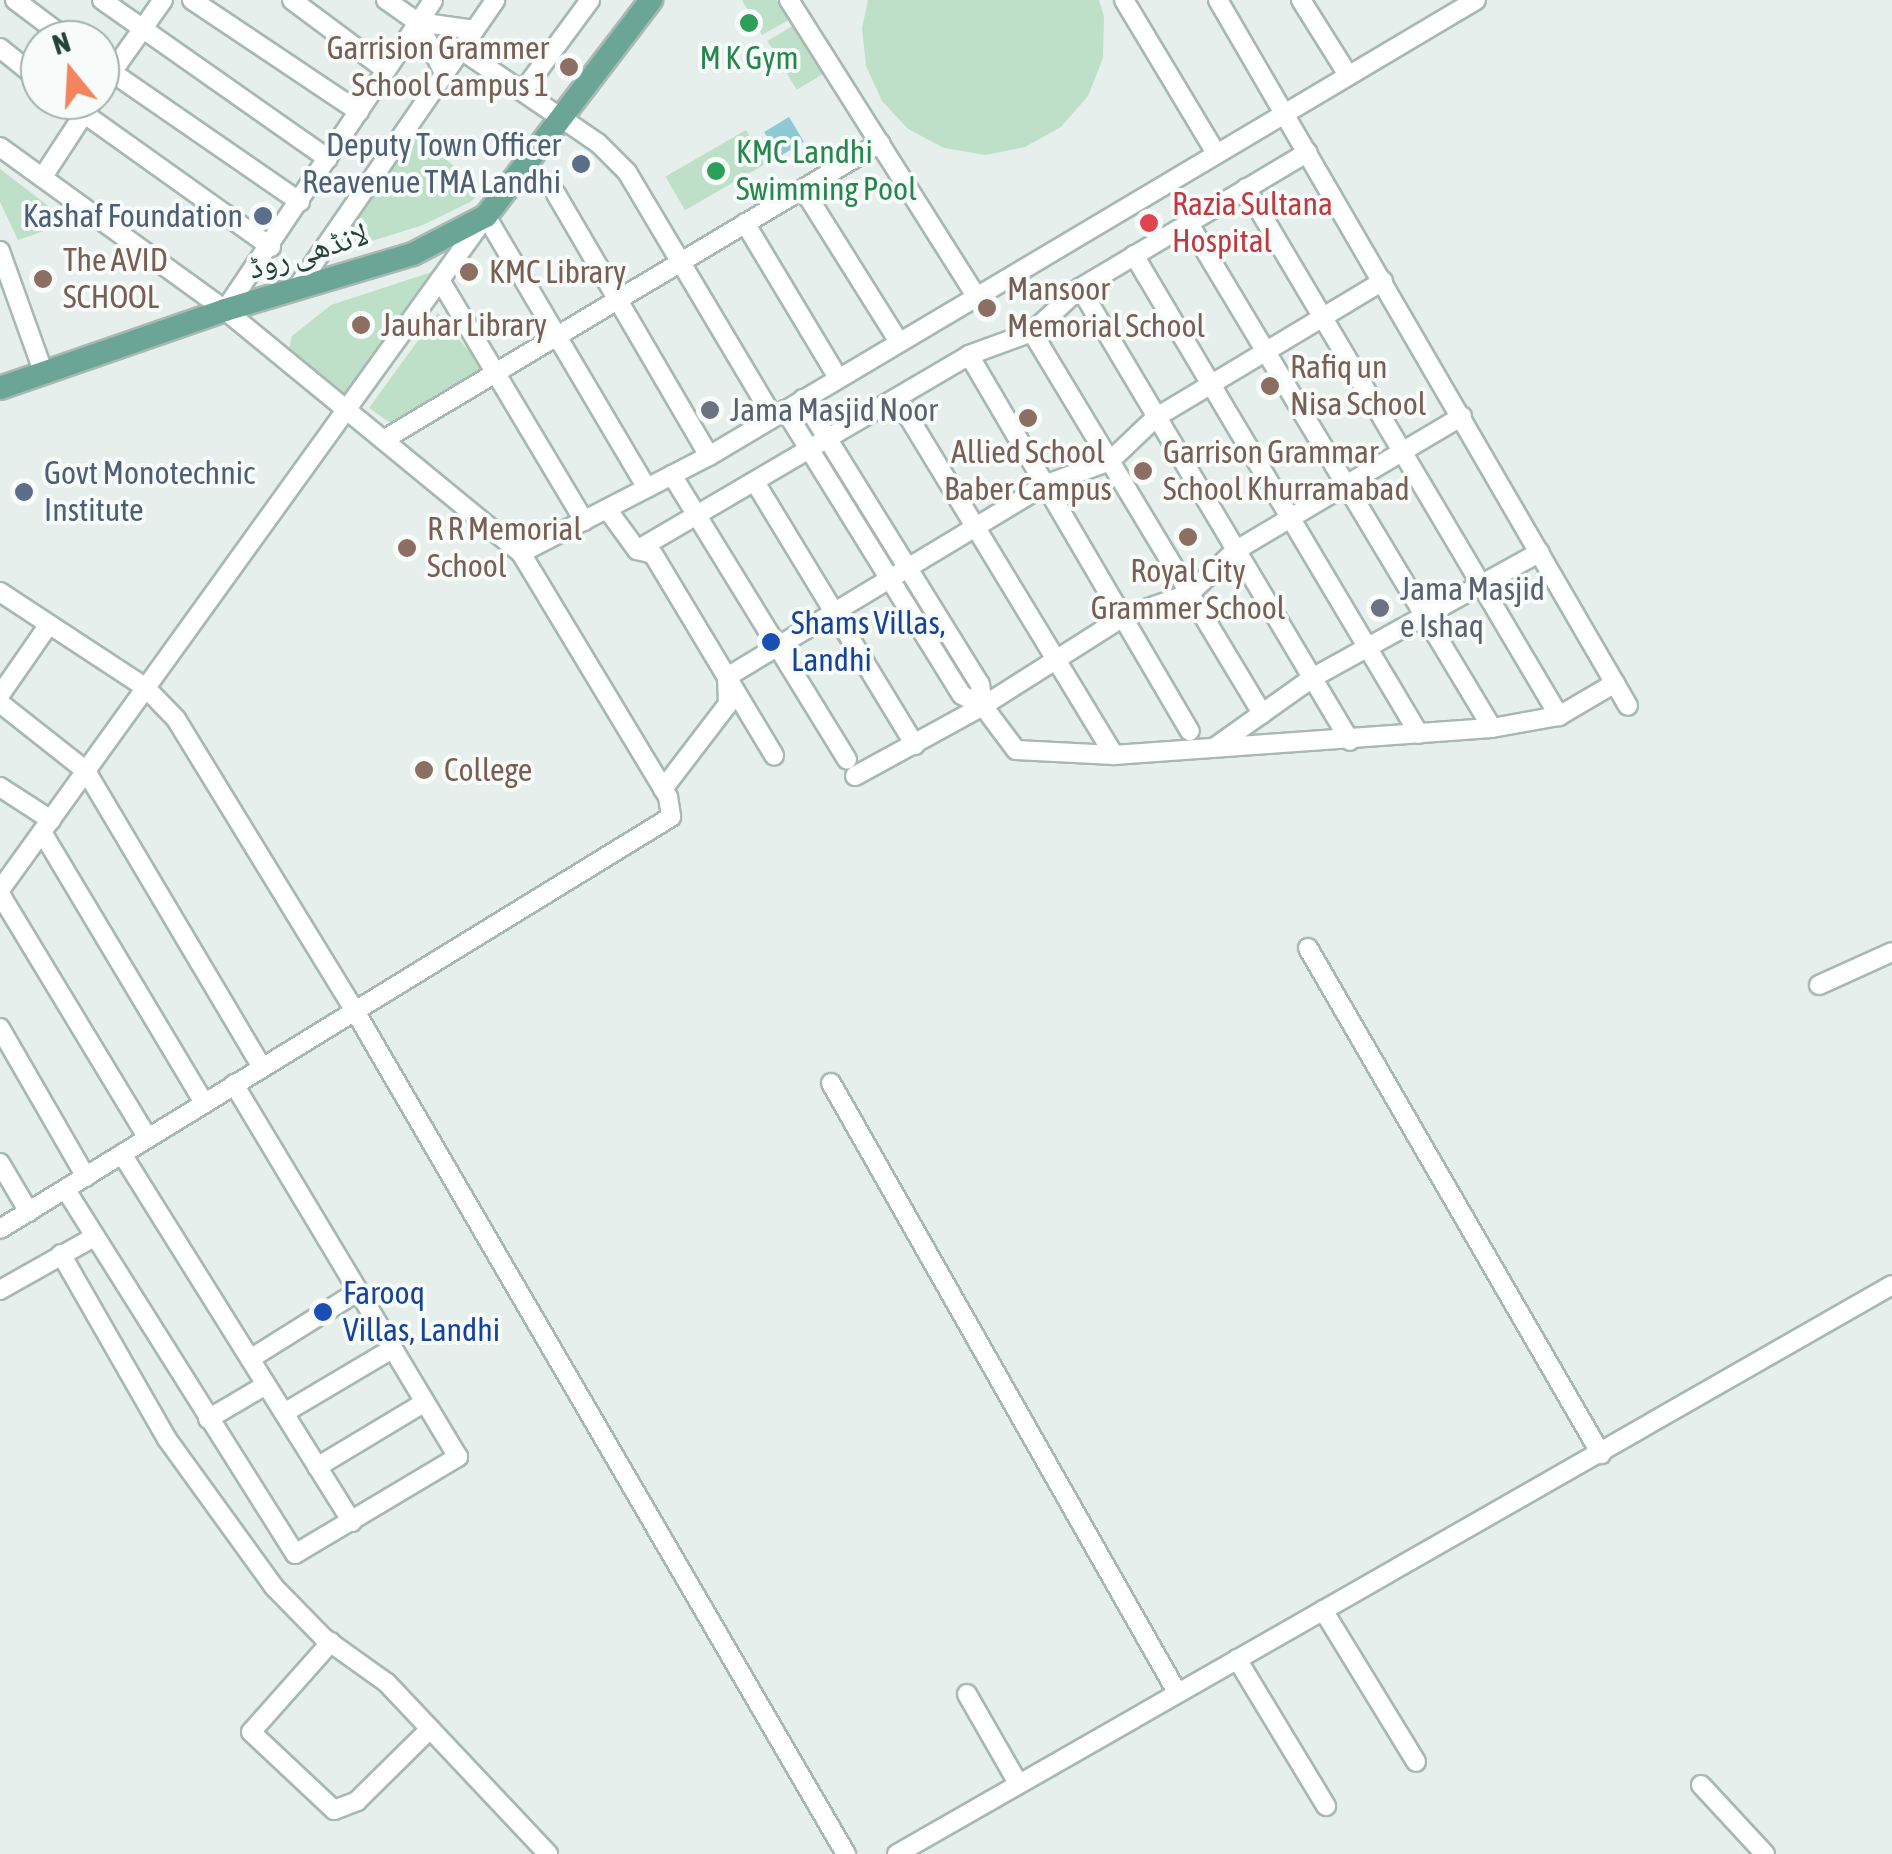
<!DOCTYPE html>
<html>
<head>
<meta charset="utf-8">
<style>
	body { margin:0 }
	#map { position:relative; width:1892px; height:1854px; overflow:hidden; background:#e6efeb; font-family:"Asap Condensed","Noto Naskh Arabic",sans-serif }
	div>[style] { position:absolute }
	.green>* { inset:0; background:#bfe0c8; transform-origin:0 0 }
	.water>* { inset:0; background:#8ec9d4; transform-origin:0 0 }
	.roads { filter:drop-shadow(2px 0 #a8b8b2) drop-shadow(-2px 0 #a8b8b2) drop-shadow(0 2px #a8b8b2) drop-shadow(0 -2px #a8b8b2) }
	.minor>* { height:18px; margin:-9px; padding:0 9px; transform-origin:9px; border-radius:9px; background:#fff }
	.major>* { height:22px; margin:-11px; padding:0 11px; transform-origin:11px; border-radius:11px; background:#6aa596 }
	.dots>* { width:28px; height:28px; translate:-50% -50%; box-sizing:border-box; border:5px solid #f7fbf9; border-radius:50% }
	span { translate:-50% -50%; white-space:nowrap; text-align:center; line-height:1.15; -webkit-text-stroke:8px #f7fbf9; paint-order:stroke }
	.education-label { font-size:32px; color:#785e54 }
	.right { translate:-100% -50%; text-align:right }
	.left { translate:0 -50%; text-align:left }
	.leisure-label { font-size:32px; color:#27864d }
	.service-label { font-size:32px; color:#4e5e75 }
	.health-label { font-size:32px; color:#be3a42 }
	.street-label { font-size:32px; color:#24423a }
	.worship-label { font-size:32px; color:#5b616d }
	.transit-label { font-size:32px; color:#164399 }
	.north { position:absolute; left:20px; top:20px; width:100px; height:100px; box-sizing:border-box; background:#f7fbf9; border:2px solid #a3b1ad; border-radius:50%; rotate:342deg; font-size:28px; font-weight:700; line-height:40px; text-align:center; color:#24423a }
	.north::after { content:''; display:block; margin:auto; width:35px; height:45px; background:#f4845f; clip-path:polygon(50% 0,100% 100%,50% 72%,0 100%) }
</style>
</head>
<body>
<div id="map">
	<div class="green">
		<div style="clip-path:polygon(742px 0,777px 0,789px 20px,762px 35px)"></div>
		<div style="clip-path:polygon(868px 0,1099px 0,1104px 16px,1103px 58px,1088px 96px,1061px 127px,1025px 147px,985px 155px,944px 148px,908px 129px,882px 101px,866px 66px,862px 28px)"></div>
		<div style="left:794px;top:25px;width:57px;height:31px;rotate:59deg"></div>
		<div style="left:746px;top:130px;width:39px;height:93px;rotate:60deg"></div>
		<div style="clip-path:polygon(414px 133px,483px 190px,470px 202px,423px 225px,330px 254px)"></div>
		<div style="clip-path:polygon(0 169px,46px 204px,62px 225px,18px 240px,0 202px)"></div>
		<div style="clip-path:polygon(435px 271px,347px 395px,289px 349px,292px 336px,331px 305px)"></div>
		<div style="clip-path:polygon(438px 313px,484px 370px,392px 424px,369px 408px)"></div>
	</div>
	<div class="water">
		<div style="left:789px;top:117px;width:29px;height:29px;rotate:59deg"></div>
	</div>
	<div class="roads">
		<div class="minor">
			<div style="left:15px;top:0;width:66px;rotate:37deg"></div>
			<div style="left:102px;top:0;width:276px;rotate:35.1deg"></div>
			<div style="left:192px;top:0;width:201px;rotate:33.8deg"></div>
			<div style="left:292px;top:0;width:117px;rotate:36.7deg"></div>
			<div style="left:386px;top:0;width:39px;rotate:35deg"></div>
			<div style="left:418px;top:22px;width:57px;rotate:63deg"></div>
			<div style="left:789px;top:0;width:350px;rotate:57.7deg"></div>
			<div style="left:1124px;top:0;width:179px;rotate:59deg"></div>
			<div style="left:1218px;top:0;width:816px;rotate:59.85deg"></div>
			<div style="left:1301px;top:0;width:89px;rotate:57.9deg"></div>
			<div style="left:418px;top:22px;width:57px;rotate:8.1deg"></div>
			<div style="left:0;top:48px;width:51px;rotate:38.7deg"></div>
			<div style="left:460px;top:49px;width:167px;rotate:34.3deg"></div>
			<div style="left:598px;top:143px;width:41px;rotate:45deg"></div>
			<div style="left:627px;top:172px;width:285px;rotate:59.2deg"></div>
			<div style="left:100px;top:64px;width:243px;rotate:34.6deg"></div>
			<div style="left:100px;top:89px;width:109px;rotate:-54.7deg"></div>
			<div style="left:523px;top:91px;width:113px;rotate:-53.6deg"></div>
			<div style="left:65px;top:100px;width:253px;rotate:35.5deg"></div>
			<div style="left:0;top:147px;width:278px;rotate:35.9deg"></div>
			<div style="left:225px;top:310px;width:383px;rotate:39.4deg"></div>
			<div style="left:521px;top:553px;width:285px;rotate:58.9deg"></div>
			<div style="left:668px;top:797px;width:20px;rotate:81deg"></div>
			<div style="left:671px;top:817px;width:787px;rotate:148.45deg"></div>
			<div style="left:44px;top:175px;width:90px;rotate:-56.8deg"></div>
			<div style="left:1246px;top:188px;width:614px;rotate:59.34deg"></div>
			<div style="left:803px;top:189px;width:181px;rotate:57.9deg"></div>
			<div style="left:556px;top:194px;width:303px;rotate:59.7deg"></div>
			<div style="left:1188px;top:222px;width:590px;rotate:59deg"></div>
			<div style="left:745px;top:223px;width:181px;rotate:59deg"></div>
			<div style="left:0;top:251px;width:127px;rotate:70.3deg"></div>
			<div style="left:1134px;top:255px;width:557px;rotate:59.25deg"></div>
			<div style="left:440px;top:280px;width:281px;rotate:59.1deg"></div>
			<div style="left:1080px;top:288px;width:527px;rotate:59.2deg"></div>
			<div style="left:296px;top:289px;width:351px;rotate:-55.4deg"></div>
			<div style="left:225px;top:310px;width:373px;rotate:-56.1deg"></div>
			<div style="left:1032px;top:332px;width:446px;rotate:58.9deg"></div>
			<div style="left:969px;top:355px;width:436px;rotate:59.6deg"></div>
			<div style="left:897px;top:398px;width:418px;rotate:58.7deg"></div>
			<div style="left:803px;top:399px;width:335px;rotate:58.2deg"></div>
			<div style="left:980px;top:684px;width:22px;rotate:82deg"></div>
			<div style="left:983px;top:706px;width:55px;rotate:53.1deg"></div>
			<div style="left:1016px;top:750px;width:98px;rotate:2.9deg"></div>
			<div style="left:1114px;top:755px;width:379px;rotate:-4.1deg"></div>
			<div style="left:1492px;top:728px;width:68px;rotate:-10.2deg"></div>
			<div style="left:1559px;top:716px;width:65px;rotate:-30.5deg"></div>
			<div style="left:785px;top:410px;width:335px;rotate:58.2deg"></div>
			<div style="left:962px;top:695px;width:24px;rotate:28deg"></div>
			<div style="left:385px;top:439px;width:577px;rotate:-30.88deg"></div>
			<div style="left:672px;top:475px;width:334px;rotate:58.4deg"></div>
			<div style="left:755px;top:482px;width:308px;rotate:58.7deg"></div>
			<div style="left:607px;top:509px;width:51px;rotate:53.8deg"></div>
			<div style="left:637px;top:550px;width:16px;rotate:14deg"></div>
			<div style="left:653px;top:554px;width:235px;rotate:59deg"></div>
			<div style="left:637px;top:550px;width:385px;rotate:-30.4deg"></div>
			<div style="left:969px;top:355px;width:67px;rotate:-20.1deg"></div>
			<div style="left:1032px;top:332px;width:65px;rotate:-42.5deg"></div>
			<div style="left:1080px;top:288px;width:265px;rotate:-30.8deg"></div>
			<div style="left:521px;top:553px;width:212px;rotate:-27.3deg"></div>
			<div style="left:709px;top:456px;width:892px;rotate:-30.73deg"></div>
			<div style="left:0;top:592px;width:175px;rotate:33.3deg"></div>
			<div style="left:146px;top:688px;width:43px;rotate:45.9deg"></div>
			<div style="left:176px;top:719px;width:342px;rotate:58.5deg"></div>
			<div style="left:355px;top:1011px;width:976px;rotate:59.78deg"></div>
			<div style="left:0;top:695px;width:83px;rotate:-55.3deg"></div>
			<div style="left:0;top:703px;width:110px;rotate:38.3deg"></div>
			<div style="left:86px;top:771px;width:344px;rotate:59.3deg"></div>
			<div style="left:1215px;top:747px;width:119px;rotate:-35.4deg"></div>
			<div style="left:1312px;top:678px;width:260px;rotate:-28.9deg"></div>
			<div style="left:855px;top:776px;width:146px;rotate:-28.7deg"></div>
			<div style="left:983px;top:706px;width:168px;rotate:-32.4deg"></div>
			<div style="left:1125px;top:616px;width:68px;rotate:-19deg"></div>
			<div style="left:1189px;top:594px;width:63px;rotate:-43.1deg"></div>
			<div style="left:1235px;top:551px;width:264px;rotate:-30.7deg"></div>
			<div style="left:0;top:787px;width:61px;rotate:32.9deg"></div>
			<div style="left:663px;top:789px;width:107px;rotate:-52.6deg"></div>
			<div style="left:728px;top:704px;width:27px;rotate:-92deg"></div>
			<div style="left:727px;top:677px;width:374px;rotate:-31.1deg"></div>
			<div style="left:1047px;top:484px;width:67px;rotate:-20.1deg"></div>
			<div style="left:1110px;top:461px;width:62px;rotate:-43.7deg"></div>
			<div style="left:1155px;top:418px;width:266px;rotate:-31deg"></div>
			<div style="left:42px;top:832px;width:316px;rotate:59.1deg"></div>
			<div style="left:0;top:890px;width:831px;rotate:-54.21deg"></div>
			<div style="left:486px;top:216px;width:316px;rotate:59.4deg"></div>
			<div style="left:0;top:894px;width:285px;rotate:58.8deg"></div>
			<div style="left:1308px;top:948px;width:585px;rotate:59.93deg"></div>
			<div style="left:1819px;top:985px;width:80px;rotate:-24.3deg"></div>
			<div style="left:0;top:1028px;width:172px;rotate:60deg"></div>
			<div style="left:831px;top:1083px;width:700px;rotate:60.4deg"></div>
			<div style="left:122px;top:1154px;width:434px;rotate:58deg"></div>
			<div style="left:0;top:1163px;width:57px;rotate:59.4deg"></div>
			<div style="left:66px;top:1190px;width:430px;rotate:57.8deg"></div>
			<div style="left:295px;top:1554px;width:190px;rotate:-30.8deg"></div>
			<div style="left:458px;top:1457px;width:435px;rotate:-121deg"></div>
			<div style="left:61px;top:1254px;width:213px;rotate:60.2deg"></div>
			<div style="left:167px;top:1439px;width:183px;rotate:54.1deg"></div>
			<div style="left:274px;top:1587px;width:71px;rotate:45.6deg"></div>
			<div style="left:324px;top:1638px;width:77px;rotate:35.5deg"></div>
			<div style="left:387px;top:1683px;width:235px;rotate:46.7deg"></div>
			<div style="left:0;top:1290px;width:108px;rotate:-29.4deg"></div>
			<div style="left:250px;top:1359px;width:126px;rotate:-32.1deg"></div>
			<div style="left:284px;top:1413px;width:126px;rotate:-30.7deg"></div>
			<div style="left:208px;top:1419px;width:67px;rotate:-30.4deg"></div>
			<div style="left:317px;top:1467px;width:126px;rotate:-31deg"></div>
			<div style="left:1323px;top:1610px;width:178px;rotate:58.5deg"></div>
			<div style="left:331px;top:1642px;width:120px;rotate:131.6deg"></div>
			<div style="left:251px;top:1732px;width:114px;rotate:43.2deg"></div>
			<div style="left:334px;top:1810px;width:25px;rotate:-21deg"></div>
			<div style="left:357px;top:1801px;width:103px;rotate:-44.6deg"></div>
			<div style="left:1237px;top:1659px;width:172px;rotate:58.8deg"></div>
			<div style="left:967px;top:1694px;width:103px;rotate:60.2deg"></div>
			<div style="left:1701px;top:1785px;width:94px;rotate:47.2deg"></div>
			<div style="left:897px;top:1854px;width:1146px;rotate:-29.76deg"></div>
		</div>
		<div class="major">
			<div style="left:0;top:388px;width:238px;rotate:-19.1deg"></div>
			<div style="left:225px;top:310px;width:196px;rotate:-16.6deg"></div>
			<div style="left:413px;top:254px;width:82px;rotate:-27.5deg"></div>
			<div style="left:486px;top:216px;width:272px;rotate:-52.6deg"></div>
		</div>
	</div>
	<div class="dots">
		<div style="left:749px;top:23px;background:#2e9e5b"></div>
		<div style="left:569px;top:67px;background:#8d6e63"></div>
		<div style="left:581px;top:164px;background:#5c6f8a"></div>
		<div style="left:716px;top:171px;background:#2e9e5b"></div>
		<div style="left:263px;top:216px;background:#5c6f8a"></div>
		<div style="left:1149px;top:223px;background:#e0444e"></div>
		<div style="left:469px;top:272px;background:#8d6e63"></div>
		<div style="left:43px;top:279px;background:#8d6e63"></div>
		<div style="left:987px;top:308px;background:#8d6e63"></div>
		<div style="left:361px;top:325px;background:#8d6e63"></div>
		<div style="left:1270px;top:386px;background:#8d6e63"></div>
		<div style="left:710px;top:410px;background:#6b7280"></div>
		<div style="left:1028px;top:418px;background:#8d6e63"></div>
		<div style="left:1143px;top:471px;background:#8d6e63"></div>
		<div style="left:24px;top:492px;background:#5c6f8a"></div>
		<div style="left:1188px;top:537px;background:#8d6e63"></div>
		<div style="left:407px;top:548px;background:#8d6e63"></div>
		<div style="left:1380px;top:608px;background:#6b7280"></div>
		<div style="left:771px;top:642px;background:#1a4fb4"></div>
		<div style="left:424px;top:770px;background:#8d6e63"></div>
		<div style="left:323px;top:1312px;background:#1a4fb4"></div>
	</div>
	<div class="education-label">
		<span class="right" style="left:549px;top:67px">Garrision Grammer<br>School Campus 1</span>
		<span class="left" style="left:63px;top:279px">The AVID<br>SCHOOL</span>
		<span class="left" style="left:489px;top:272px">KMC Library</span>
		<span class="left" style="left:1007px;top:308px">Mansoor<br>Memorial School</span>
		<span class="left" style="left:381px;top:325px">Jauhar Library</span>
		<span class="left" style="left:1290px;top:386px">Rafiq un<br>Nisa School</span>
		<span style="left:1028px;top:471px">Allied School<br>Baber Campus</span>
		<span class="left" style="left:1163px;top:471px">Garrison Grammar<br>School Khurramabad</span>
		<span class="left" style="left:427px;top:548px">R R Memorial<br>School</span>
		<span style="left:1188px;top:590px">Royal City<br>Grammer School</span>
		<span class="left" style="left:444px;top:770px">College</span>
	</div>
	<div class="leisure-label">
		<span style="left:749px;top:58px">M K Gym</span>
		<span class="left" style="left:736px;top:171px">KMC Landhi<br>Swimming Pool</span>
	</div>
	<div class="service-label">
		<span class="right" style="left:561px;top:164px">Deputy Town Officer<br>Reavenue TMA Landhi</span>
		<span class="right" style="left:243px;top:216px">Kashaf Foundation</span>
		<span class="left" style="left:44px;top:492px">Govt Monotechnic<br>Institute</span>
	</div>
	<div class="health-label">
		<span class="left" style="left:1172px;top:223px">Razia Sultana<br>Hospital</span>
	</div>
	<div class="street-label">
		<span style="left:308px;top:251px;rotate:-17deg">لانڈھی روڈ</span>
	</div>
	<div class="worship-label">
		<span class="left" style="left:730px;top:410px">Jama Masjid Noor</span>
		<span class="left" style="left:1400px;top:608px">Jama Masjid<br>e Ishaq</span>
	</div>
	<div class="transit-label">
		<span class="left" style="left:791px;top:642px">Shams Villas,<br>Landhi</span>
		<span class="left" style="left:343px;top:1312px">Farooq<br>Villas, Landhi</span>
	</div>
	<div class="north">N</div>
</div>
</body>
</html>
